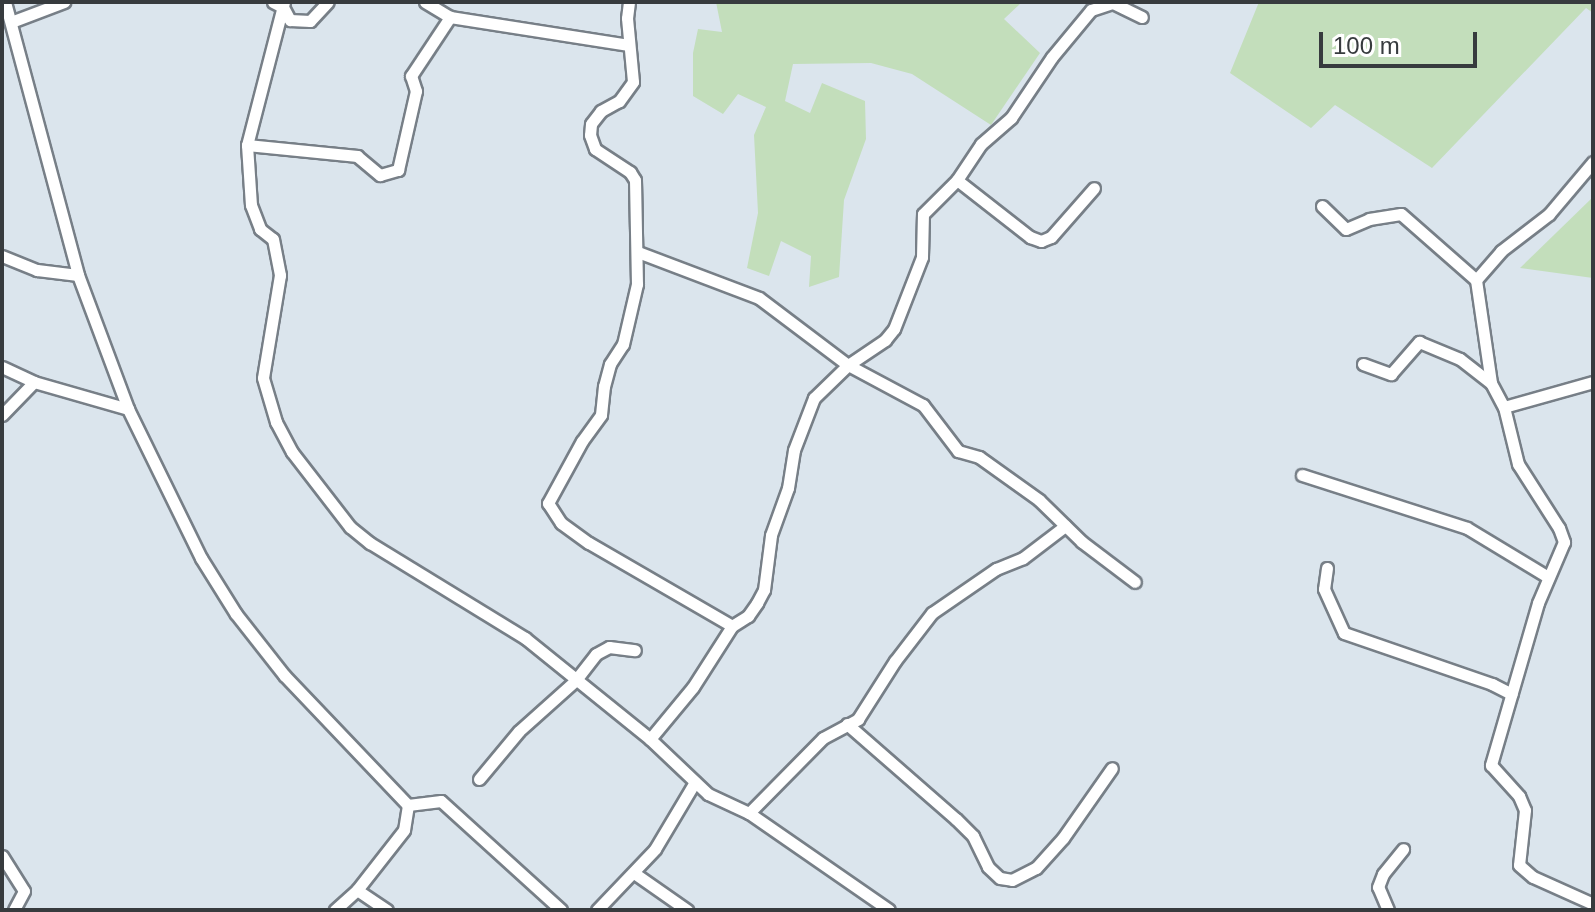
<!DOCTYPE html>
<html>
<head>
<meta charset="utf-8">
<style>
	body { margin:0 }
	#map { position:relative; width:1595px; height:912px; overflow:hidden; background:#dbe5ed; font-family:Arial,sans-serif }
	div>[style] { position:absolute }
	.green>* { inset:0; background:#c3debb }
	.roads { filter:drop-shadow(2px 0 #777f87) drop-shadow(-2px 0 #777f87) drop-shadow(0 2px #777f87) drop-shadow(0 -2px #777f87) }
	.minor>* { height:11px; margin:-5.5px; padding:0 5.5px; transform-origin:5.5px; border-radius:5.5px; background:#fff }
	span { translate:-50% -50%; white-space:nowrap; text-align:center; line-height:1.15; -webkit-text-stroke:6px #fff; paint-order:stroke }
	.frame { position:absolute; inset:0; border:4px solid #373b3e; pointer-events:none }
	.scale { position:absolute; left:1319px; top:32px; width:158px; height:36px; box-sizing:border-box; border:4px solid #373b3e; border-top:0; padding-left:10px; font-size:24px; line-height:28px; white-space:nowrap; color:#373b3e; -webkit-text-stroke:6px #fff; paint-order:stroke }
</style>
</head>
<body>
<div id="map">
	<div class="green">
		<div style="clip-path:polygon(716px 2px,1022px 2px,1004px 19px,1040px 53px,991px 125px,912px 74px,871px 63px,793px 64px,785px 101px,810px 113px,822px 83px,865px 101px,866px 139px,844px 200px,839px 277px,809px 287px,811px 256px,781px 241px,769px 276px,747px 268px,758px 213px,754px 135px,766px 107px,738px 94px,723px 114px,693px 96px,693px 53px,698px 29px,722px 32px)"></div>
		<div style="clip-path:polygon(1259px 2px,1593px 2px,1593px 13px,1586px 8px,1432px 168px,1335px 105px,1311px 128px,1230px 73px)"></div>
		<div style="clip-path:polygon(1593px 197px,1593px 278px,1520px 268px)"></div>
	</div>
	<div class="roads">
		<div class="minor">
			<div style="left:5px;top:2px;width:283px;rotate:75deg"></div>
			<div style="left:78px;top:275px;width:143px;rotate:69.5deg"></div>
			<div style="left:128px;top:409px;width:166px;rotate:63.9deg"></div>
			<div style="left:201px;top:558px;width:66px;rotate:58deg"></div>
			<div style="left:236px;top:614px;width:78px;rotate:51.8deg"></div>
			<div style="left:284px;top:675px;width:180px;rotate:46.4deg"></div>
			<div style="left:408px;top:805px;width:25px;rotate:99deg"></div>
			<div style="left:404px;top:830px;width:76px;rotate:128.1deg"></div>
			<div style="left:357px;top:890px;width:30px;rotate:138deg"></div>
			<div style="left:273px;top:2px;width:11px;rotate:27deg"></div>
			<div style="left:283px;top:7px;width:15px;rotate:62deg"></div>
			<div style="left:290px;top:20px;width:20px;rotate:3deg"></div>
			<div style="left:310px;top:21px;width:26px;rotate:-47deg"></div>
			<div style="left:284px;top:2px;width:148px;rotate:104.5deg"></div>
			<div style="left:247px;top:145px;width:60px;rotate:86.2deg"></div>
			<div style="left:251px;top:205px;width:26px;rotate:69deg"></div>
			<div style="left:260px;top:229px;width:16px;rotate:38deg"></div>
			<div style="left:273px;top:239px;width:37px;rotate:79deg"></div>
			<div style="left:280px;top:275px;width:104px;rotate:99.4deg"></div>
			<div style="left:263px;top:378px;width:46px;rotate:73.5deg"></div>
			<div style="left:276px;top:422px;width:34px;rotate:62deg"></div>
			<div style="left:292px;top:452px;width:95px;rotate:52.3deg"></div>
			<div style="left:350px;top:527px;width:26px;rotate:39deg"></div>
			<div style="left:370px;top:543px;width:182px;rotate:31.5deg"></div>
			<div style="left:525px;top:638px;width:161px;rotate:38.9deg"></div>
			<div style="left:650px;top:739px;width:80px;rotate:43.5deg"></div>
			<div style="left:708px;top:794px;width:45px;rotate:24.9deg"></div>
			<div style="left:749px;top:813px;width:170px;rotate:34.7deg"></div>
			<div style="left:425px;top:2px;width:29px;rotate:31deg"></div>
			<div style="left:450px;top:17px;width:181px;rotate:8.9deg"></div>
			<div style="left:629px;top:2px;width:16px;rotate:97deg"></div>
			<div style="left:627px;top:18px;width:64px;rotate:84.6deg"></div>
			<div style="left:633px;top:82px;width:24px;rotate:126deg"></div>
			<div style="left:619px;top:101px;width:21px;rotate:151deg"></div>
			<div style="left:601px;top:111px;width:16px;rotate:128deg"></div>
			<div style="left:591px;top:124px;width:11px;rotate:95deg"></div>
			<div style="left:590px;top:135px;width:15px;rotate:70deg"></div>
			<div style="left:595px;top:149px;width:42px;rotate:33.3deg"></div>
			<div style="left:630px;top:172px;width:9px;rotate:58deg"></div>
			<div style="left:635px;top:180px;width:104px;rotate:88.9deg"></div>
			<div style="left:637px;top:284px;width:62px;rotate:103.1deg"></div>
			<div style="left:623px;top:344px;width:24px;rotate:123deg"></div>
			<div style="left:610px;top:364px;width:23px;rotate:105deg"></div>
			<div style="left:604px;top:386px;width:29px;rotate:96deg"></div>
			<div style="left:601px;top:415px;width:32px;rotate:126deg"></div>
			<div style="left:582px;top:441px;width:71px;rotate:118.7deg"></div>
			<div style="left:548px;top:503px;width:24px;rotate:57deg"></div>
			<div style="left:561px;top:523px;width:34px;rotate:36deg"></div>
			<div style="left:589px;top:543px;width:165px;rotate:30.1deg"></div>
			<div style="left:11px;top:22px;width:57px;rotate:-20.7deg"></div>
			<div style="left:247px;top:145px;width:111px;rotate:5.7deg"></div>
			<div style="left:357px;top:156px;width:30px;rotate:40deg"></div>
			<div style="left:380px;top:175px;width:19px;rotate:-16deg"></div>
			<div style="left:398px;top:170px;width:81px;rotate:-77.2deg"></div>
			<div style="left:416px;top:91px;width:16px;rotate:-108deg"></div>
			<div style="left:411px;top:76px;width:71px;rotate:-56.5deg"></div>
			<div style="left:957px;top:180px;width:93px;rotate:38deg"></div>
			<div style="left:1030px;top:237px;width:12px;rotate:20deg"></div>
			<div style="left:1041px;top:241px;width:11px;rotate:-22deg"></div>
			<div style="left:1051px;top:237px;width:65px;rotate:-48.7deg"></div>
			<div style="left:1322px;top:206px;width:33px;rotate:44deg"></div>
			<div style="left:1346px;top:229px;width:25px;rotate:-23deg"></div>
			<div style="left:1369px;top:219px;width:32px;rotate:-9deg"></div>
			<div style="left:1401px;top:214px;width:100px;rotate:41.3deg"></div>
			<div style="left:1476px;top:280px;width:104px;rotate:81.7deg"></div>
			<div style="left:638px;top:252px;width:129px;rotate:20.8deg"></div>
			<div style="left:759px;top:298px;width:111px;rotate:37deg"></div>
			<div style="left:848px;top:365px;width:85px;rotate:28.1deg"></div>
			<div style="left:923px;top:405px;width:58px;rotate:52.7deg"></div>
			<div style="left:958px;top:451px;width:22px;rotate:16deg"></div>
			<div style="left:979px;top:457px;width:74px;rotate:35.6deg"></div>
			<div style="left:1039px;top:500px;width:60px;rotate:44.3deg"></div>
			<div style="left:1082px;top:542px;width:66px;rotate:37deg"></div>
			<div style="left:2px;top:256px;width:38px;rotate:22deg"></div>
			<div style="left:37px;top:270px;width:41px;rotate:7deg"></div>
			<div style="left:1476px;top:280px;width:38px;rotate:-49deg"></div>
			<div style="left:1501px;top:251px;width:61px;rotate:-37.6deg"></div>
			<div style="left:1549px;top:214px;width:68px;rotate:-49.8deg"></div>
			<div style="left:1363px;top:364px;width:30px;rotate:20deg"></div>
			<div style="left:1391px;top:374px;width:43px;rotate:-48.8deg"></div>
			<div style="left:1419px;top:342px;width:44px;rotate:22.5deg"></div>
			<div style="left:1460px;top:359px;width:39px;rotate:38deg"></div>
			<div style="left:1491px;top:383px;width:27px;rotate:62deg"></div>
			<div style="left:1504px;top:407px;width:92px;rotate:-15.7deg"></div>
			<div style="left:2px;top:367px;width:35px;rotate:25deg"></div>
			<div style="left:34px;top:382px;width:98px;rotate:16deg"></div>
			<div style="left:1504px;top:407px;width:59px;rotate:76.2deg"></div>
			<div style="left:1518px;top:464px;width:76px;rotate:57.4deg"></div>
			<div style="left:1559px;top:528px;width:15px;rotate:70deg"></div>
			<div style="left:1564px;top:542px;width:66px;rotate:113.1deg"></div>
			<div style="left:1538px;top:603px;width:169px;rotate:106.2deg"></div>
			<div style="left:1491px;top:765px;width:42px;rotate:47.9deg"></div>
			<div style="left:1519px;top:796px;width:15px;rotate:67deg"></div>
			<div style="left:1525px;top:810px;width:55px;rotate:96.2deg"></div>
			<div style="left:1519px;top:865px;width:18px;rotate:41deg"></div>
			<div style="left:1533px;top:877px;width:66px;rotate:24.2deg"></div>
			<div style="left:2px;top:415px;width:46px;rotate:-45.9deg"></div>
			<div style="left:1302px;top:475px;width:173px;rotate:17.8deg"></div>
			<div style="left:1467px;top:528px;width:95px;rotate:31.2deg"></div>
			<div style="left:1327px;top:568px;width:21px;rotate:98deg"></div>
			<div style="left:1324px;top:589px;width:48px;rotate:65.6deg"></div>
			<div style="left:1344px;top:633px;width:157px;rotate:19deg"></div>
			<div style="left:1492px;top:684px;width:22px;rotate:27deg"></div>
			<div style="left:847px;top:724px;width:145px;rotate:41.1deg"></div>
			<div style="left:956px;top:819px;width:24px;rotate:45deg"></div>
			<div style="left:973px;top:836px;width:34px;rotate:64deg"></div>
			<div style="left:988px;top:867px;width:16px;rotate:43deg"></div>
			<div style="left:1000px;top:878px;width:12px;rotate:9deg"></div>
			<div style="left:1012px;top:880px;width:27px;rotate:-27deg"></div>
			<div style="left:1036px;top:868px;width:40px;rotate:-48deg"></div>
			<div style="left:1063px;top:838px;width:85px;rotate:-55deg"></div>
			<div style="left:650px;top:739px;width:67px;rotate:-50.4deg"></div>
			<div style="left:693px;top:687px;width:72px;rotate:-57.4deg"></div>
			<div style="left:732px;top:626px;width:19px;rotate:-32deg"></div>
			<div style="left:748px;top:616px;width:16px;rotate:-55deg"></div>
			<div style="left:757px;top:603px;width:15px;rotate:-62deg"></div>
			<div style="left:764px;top:590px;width:55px;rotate:-82.7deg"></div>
			<div style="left:771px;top:535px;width:50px;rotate:-70.1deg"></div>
			<div style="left:788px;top:488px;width:38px;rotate:-81deg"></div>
			<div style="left:794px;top:450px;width:56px;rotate:-69deg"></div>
			<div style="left:814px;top:398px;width:47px;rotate:-44.1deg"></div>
			<div style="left:848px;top:365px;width:45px;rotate:-34deg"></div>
			<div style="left:885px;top:340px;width:14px;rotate:-51deg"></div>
			<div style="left:894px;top:329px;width:77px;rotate:-68.7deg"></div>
			<div style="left:922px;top:257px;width:43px;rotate:-88.7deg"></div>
			<div style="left:923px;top:214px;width:48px;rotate:-45deg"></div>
			<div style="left:957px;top:180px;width:43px;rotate:-56.3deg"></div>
			<div style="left:981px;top:144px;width:40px;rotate:-41deg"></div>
			<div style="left:1011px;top:118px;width:73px;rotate:-56.1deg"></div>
			<div style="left:1052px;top:57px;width:61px;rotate:-50.3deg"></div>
			<div style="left:1091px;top:10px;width:23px;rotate:-18deg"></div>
			<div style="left:1113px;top:3px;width:32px;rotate:26deg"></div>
			<div style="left:479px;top:779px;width:62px;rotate:-50.2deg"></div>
			<div style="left:519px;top:731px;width:75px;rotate:-41.8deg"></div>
			<div style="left:575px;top:681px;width:34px;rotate:-52deg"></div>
			<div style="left:596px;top:654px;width:15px;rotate:-28deg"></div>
			<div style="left:609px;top:647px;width:26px;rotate:7deg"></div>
			<div style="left:408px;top:805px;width:33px;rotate:-7deg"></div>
			<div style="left:441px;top:801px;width:162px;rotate:42.2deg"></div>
			<div style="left:749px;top:813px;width:105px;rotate:-45.4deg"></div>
			<div style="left:823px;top:738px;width:40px;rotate:-28deg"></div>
			<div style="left:858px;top:719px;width:69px;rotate:-57.5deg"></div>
			<div style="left:895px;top:661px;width:61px;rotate:-52.4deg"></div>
			<div style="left:932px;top:613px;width:78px;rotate:-34.5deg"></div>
			<div style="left:996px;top:569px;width:29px;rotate:-22deg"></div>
			<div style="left:1023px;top:558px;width:53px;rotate:-37.3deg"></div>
			<div style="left:2px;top:856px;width:41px;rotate:57.8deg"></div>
			<div style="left:24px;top:891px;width:21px;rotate:118deg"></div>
			<div style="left:634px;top:873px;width:65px;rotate:34.9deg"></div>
			<div style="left:357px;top:890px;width:36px;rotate:34deg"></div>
			<div style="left:597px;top:910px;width:84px;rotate:-46.4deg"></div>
			<div style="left:655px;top:849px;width:78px;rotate:-59.2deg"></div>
			<div style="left:1388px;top:910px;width:25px;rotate:-113deg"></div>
			<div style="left:1378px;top:887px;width:14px;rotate:-69deg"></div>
			<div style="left:1383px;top:874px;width:32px;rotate:-51deg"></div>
		</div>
	</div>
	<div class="frame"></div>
	<div class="scale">100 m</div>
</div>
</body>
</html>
